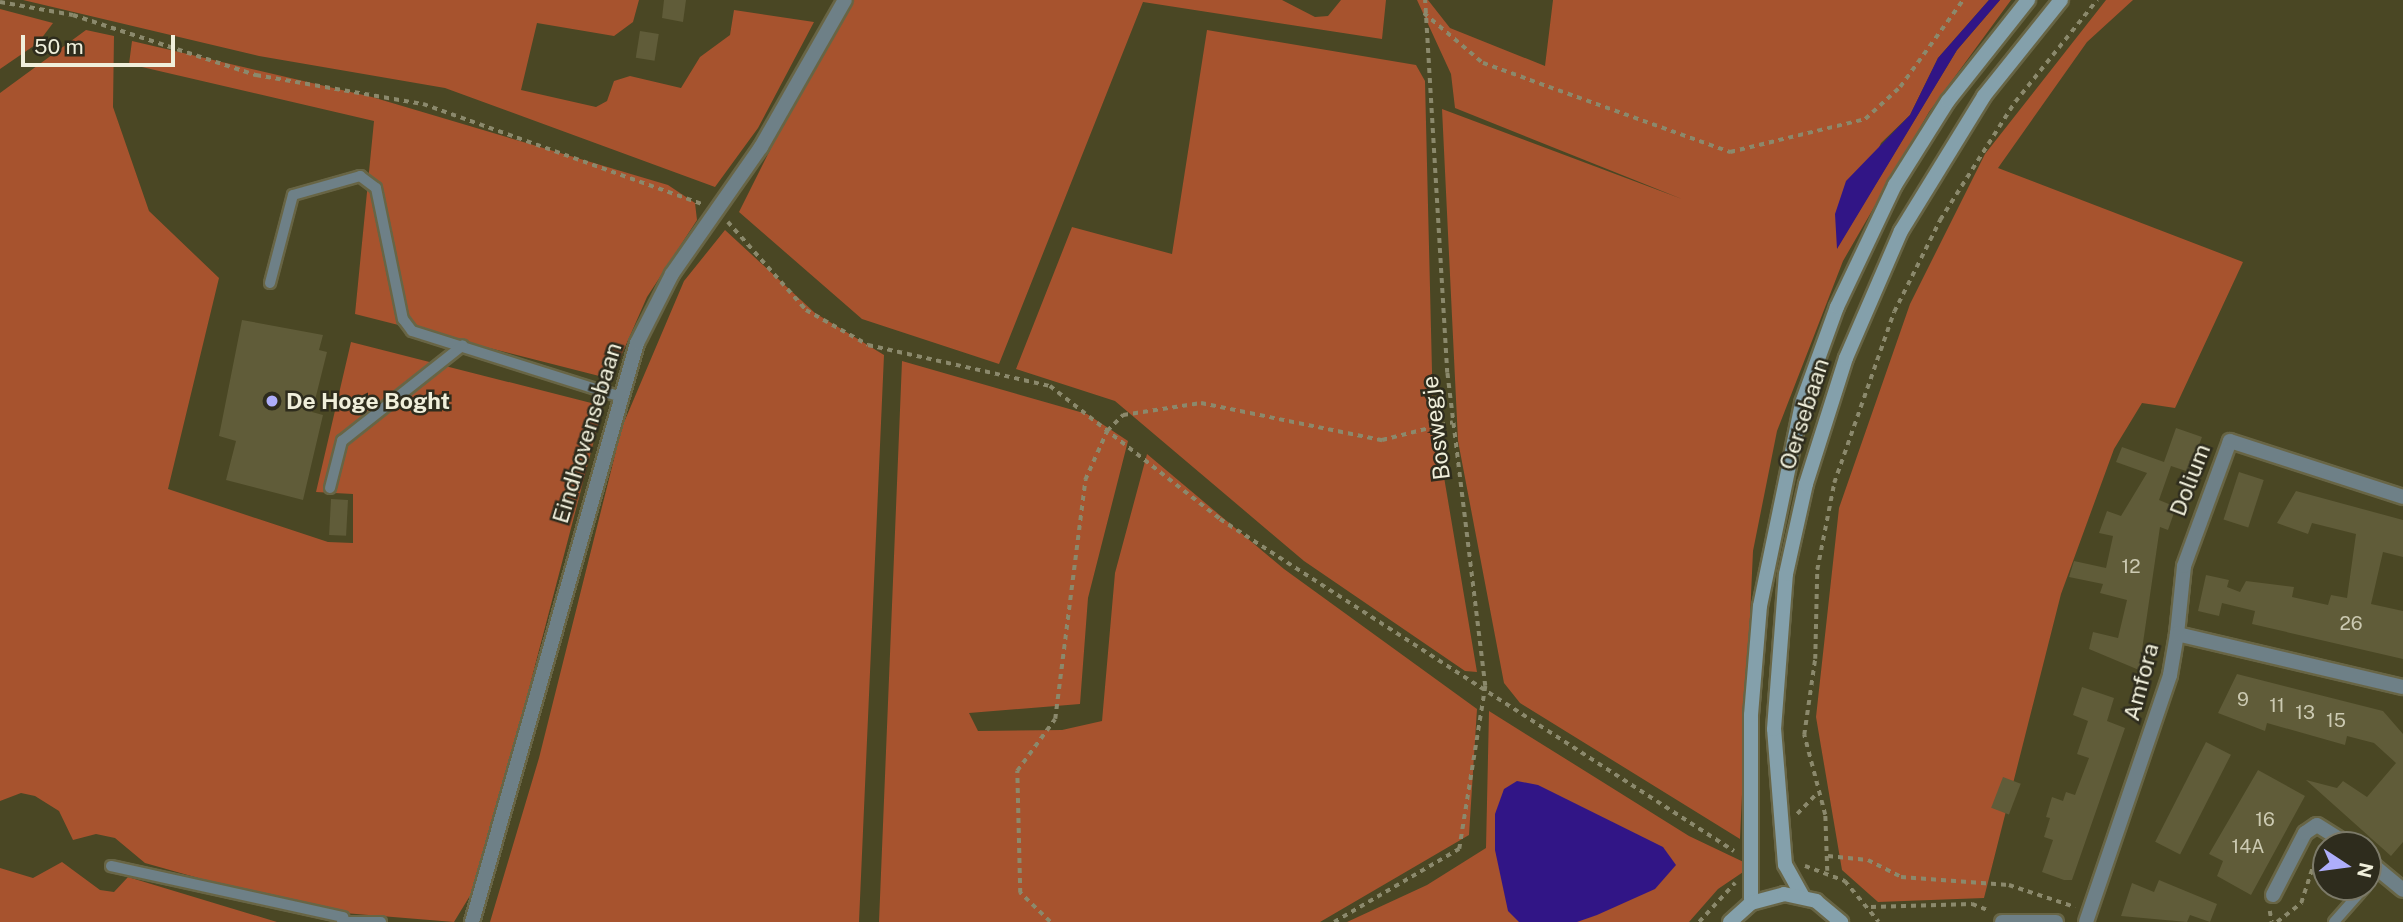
<!DOCTYPE html>
<html>
<head>
<meta charset="utf-8">
<style>
	body { margin:0 }
	#map { position:relative; width:2403px; height:922px; overflow:hidden; background:#4a4724; font-family:"Public Sans",sans-serif }
	div>[style] { position:absolute }
	.green>* { inset:0; background:#a7532e }
	.water>* { inset:0; background:#311586 }
	.building>* { inset:0; background:#605c39; transform-origin:0 0 }
	.path>* { height:3.5px; margin-top:-1.75px; transform-origin:0; background:repeating-linear-gradient(90deg,#8b896c 0 5px,transparent 0 10px) }
	.roads { filter:drop-shadow(2px 0 #686545) drop-shadow(-2px 0 #686545) drop-shadow(0 2px #686545) drop-shadow(0 -2px #686545) }
	.lane>* { height:10px; margin:-5px; padding:0 5px; transform-origin:5px; border-radius:5px; background:#6e8087 }
	.street>* { height:14px; margin:-7px; padding:0 7px; transform-origin:7px; border-radius:7px; background:#6e8087 }
	.secondary>* { height:14px; margin:-7px; padding:0 7px; transform-origin:7px; border-radius:7px; background:#84a0ab }
	.dots>* { width:19px; height:19px; translate:-50% -50%; box-sizing:border-box; border:4px solid #2e2c1d; border-radius:50% }
	span { translate:-50% -50%; white-space:nowrap; text-align:center; line-height:1.15; -webkit-text-stroke:5px #2e2c1d; paint-order:stroke }
	.number-label { font-size:19px; color:#cccab2 }
	.number-label span { -webkit-text-stroke-width:0 }
	.poi-label { font-size:23px; color:#f0efdb; font-weight:700 }
	.left { translate:0 -50%; text-align:left }
	.street-label { font-size:23px; color:#f0efdb }
	.north { position:absolute; left:2312px; top:831px; width:70px; height:70px; box-sizing:border-box; background:#2e2c1d; border:2px solid #7c7a69; border-radius:50%; rotate:103deg; font-size:19px; font-weight:700; line-height:28px; text-align:center; color:#f0efdb }
	.north::after { content:''; display:block; margin:auto; width:24px; height:32px; background:#aeaefb; clip-path:polygon(50% 0,100% 100%,50% 72%,0 100%) }
	.scale { position:absolute; left:21px; top:35px; width:154px; height:32px; box-sizing:border-box; border:4px solid #f0efdb; border-top:0; padding-left:9px; font-size:21px; line-height:24px; white-space:nowrap; color:#f0efdb; -webkit-text-stroke:5px #2e2c1d; paint-order:stroke }
</style>
</head>
<body>
<div id="map">
	<div class="green">
		<div style="clip-path:polygon(23px 0,639px 0,633px 22px,614px 36px,537px 23px,521px 90px,596px 107px,607px 101px,614px 81px,630px 76px,681px 88px,700px 57px,730px 35px,734px 10px,814px 22px,758px 128px,715px 187px,445px 88px,259px 56px)"></div>
		<div style="clip-path:polygon(845px 0,1282px 0,1315px 17px,1328px 16px,1341px 0,1386px 0,1382px 39px,1143px 2px,999px 364px,862px 319px,739px 212px)"></div>
		<div style="clip-path:polygon(1417px 0,1428px 0,1450px 28px,1545px 66px,1553px 0,1989px 0,1938px 58px,1910px 115px,1881px 143px,1837px 248px,1957px 50px,2000px 0,2011px 0,1929px 112px,1843px 261px,1777px 431px,1753px 551px,1740px 839px,1520px 703px,1504px 683px,1458px 441px,1442px 109px,1682px 199px,1455px 108px,1451px 74px)"></div>
		<div style="clip-path:polygon(2106px 0,2133px 0,2087px 42px,1998px 168px,2243px 262px,2175px 408px,2142px 403px,2114px 449px,2061px 594px,1984px 898px,1878px 902px,1842px 870px,1816px 717px,1839px 508px,1910px 304px,1985px 154px)"></div>
		<div style="clip-path:polygon(0 9px,53px 23px,38px 43px,0 69px)"></div>
		<div style="clip-path:polygon(86px 30px,114px 36px,113px 107px,149px 211px,219px 278px,168px 489px,328px 542px,353px 543px,353px 494px,316px 492px,351px 342px,603px 406px,504px 784px,471px 894px,454px 922px,344px 913px,266px 897px,145px 863px,115px 838px,96px 834px,73px 840px,59px 811px,35px 796px,21px 793px,0 801px,0 93px)"></div>
		<div style="clip-path:polygon(1207px 30px,1416px 65px,1425px 81px,1433px 412px,1477px 672px,1465px 671px,1304px 561px,1115px 401px,1016px 369px,1072px 227px,1172px 254px)"></div>
		<div style="clip-path:polygon(132px 41px,372px 97px,668px 185px,695px 203px,697px 220px,647px 297px,611px 379px,355px 314px,374px 121px,129px 64px)"></div>
		<div style="clip-path:polygon(725px 230px,815px 313px,884px 355px,859px 922px,490px 922px,539px 758px,622px 427px,684px 281px)"></div>
		<div style="clip-path:polygon(902px 361px,1087px 414px,1128px 441px,1088px 598px,1080px 704px,969px 713px,978px 731px,1062px 730px,1102px 721px,1115px 573px,1147px 454px,1284px 569px,1477px 709px,1469px 835px,1320px 922px,879px 922px)"></div>
		<div style="clip-path:polygon(1489px 711px,1689px 836px,1752px 866px,1718px 889px,1689px 922px,1347px 922px,1427px 885px,1486px 848px)"></div>
		<div style="clip-path:polygon(62px 862px,100px 890px,114px 892px,128px 877px,277px 922px,0 922px,0 868px,33px 878px)"></div>
	</div>
	<div class="water">
		<div style="clip-path:polygon(1989px 0,2000px 0,1957px 50px,1837px 249px,1835px 214px,1846px 181px,1910px 115px,1938px 58px)"></div>
		<div style="clip-path:polygon(1517px 781px,1538px 785px,1663px 847px,1676px 865px,1655px 889px,1597px 915px,1577px 922px,1519px 922px,1508px 911px,1495px 850px,1495px 814px,1504px 789px)"></div>
	</div>
	<div class="building">
		<div style="clip-path:polygon(664px 0,686px 0,683px 22px,662px 18px)"></div>
		<div style="left:640px;top:31px;width:19px;height:27px;rotate:9deg"></div>
		<div style="clip-path:polygon(242px 320px,323px 335px,319px 350px,327px 352px,312px 412px,323px 415px,303px 500px,226px 480px,236px 441px,219px 436px)"></div>
		<div style="clip-path:polygon(2176px 428px,2202px 437px,2189px 472px,2171px 466px,2159px 500px,2176px 507px,2168px 530px,2160px 527px,2139px 670px,2089px 649px,2093px 632px,2118px 638px,2127px 600px,2100px 593px,2103px 584px,2069px 577px,2074px 561px,2106px 568px,2113px 536px,2099px 533px,2107px 511px,2121px 516px,2147px 473px,2116px 462px,2122px 447px,2164px 462px)"></div>
		<div style="left:2239px;top:472px;width:26px;height:50px;rotate:18deg"></div>
		<div style="clip-path:polygon(2296px 491px,2403px 520px,2403px 557px,2383px 552px,2371px 604px,2403px 611px,2403px 659px,2252px 624px,2255px 611px,2222px 603px,2219px 616px,2198px 611px,2206px 575px,2229px 580px,2227px 587px,2240px 592px,2246px 581px,2294px 587px,2292px 597px,2328px 605px,2331px 595px,2347px 598px,2356px 534px,2312px 523px,2308px 534px,2277px 523px)"></div>
		<div style="left:331px;top:499px;width:17px;height:36px;rotate:3deg"></div>
		<div style="clip-path:polygon(2237px 674px,2383px 711px,2403px 734px,2403px 842px,2391px 856px,2306px 780px,2337px 788px,2343px 781px,2367px 797px,2396px 763px,2374px 743px,2347px 736px,2345px 745px,2267px 723px,2265px 731px,2218px 713px)"></div>
		<div style="clip-path:polygon(2082px 687px,2114px 698px,2107px 721px,2125px 728px,2072px 880px,2064px 880px,2042px 872px,2053px 840px,2044px 837px,2050px 818px,2046px 817px,2052px 797px,2063px 801px,2066px 792px,2075px 795px,2089px 758px,2077px 754px,2088px 721px,2073px 715px)"></div>
		<div style="left:2206px;top:742px;width:28px;height:112px;rotate:27deg"></div>
		<div style="clip-path:polygon(2258px 770px,2305px 796px,2251px 895px,2217px 876px,2223px 861px,2209px 854px)"></div>
		<div style="left:2003px;top:777px;width:19px;height:33px;rotate:21deg"></div>
		<div style="clip-path:polygon(2159px 880px,2217px 904px,2210px 922px,2190px 915px,2187px 922px,2121px 916px,2132px 883px,2154px 892px)"></div>
	</div>
	<div class="path">
		<div style="left:0;top:2px;width:74px;rotate:10.1deg"></div>
		<div style="left:73px;top:15px;width:193px;rotate:18.2deg"></div>
		<div style="left:256px;top:75px;width:169px;rotate:9.9deg"></div>
		<div style="left:423px;top:104px;width:296px;rotate:19.7deg"></div>
		<div style="left:1424px;top:13px;width:77px;rotate:40.3deg"></div>
		<div style="left:1483px;top:63px;width:263px;rotate:19.8deg"></div>
		<div style="left:1730px;top:152px;width:139px;rotate:-13.7deg"></div>
		<div style="left:1865px;top:119px;width:47px;rotate:-42.4deg"></div>
		<div style="left:1900px;top:87px;width:107px;rotate:-54.1deg"></div>
		<div style="left:728px;top:222px;width:118px;rotate:48.4deg"></div>
		<div style="left:806px;top:310px;width:71px;rotate:29.4deg"></div>
		<div style="left:868px;top:345px;width:187px;rotate:12.7deg"></div>
		<div style="left:1050px;top:386px;width:216px;rotate:38deg"></div>
		<div style="left:1220px;top:519px;width:612px;rotate:32.86deg"></div>
		<div style="left:1797px;top:814px;width:30px;rotate:-46deg"></div>
		<div style="left:1828px;top:856px;width:40px;rotate:5.7deg"></div>
		<div style="left:1868px;top:860px;width:37px;rotate:27deg"></div>
		<div style="left:1901px;top:877px;width:108px;rotate:4.2deg"></div>
		<div style="left:2009px;top:885px;width:70px;rotate:18.4deg"></div>
		<div style="left:1805px;top:866px;width:43px;rotate:20.6deg"></div>
		<div style="left:1845px;top:881px;width:53px;rotate:50.3deg"></div>
		<div style="left:1827px;top:871px;width:56px;rotate:-92deg"></div>
		<div style="left:1825px;top:815px;width:83px;rotate:-104.7deg"></div>
		<div style="left:1804px;top:735px;width:77px;rotate:-81.8deg"></div>
		<div style="left:1815px;top:659px;width:89px;rotate:-88.7deg"></div>
		<div style="left:1817px;top:570px;width:89px;rotate:-78.9deg"></div>
		<div style="left:1834px;top:483px;width:181px;rotate:-70.7deg"></div>
		<div style="left:1894px;top:312px;width:103px;rotate:-63.4deg"></div>
		<div style="left:1940px;top:220px;width:140px;rotate:-57.6deg"></div>
		<div style="left:2015px;top:102px;width:131px;rotate:-51.2deg"></div>
		<div style="left:1871px;top:907px;width:101px;rotate:-1.7deg"></div>
		<div style="left:1972px;top:904px;width:19px;rotate:21deg"></div>
		<div style="left:2270px;top:911px;width:11px;rotate:80deg"></div>
		<div style="left:1050px;top:922px;width:42px;rotate:-136deg"></div>
		<div style="left:1020px;top:893px;width:122px;rotate:-91.4deg"></div>
		<div style="left:1017px;top:771px;width:64px;rotate:-53.8deg"></div>
		<div style="left:1055px;top:719px;width:241px;rotate:-82.8deg"></div>
		<div style="left:1085px;top:480px;width:54px;rotate:-65.8deg"></div>
		<div style="left:1107px;top:431px;width:23px;rotate:-45deg"></div>
		<div style="left:1123px;top:415px;width:79px;rotate:-8.7deg"></div>
		<div style="left:1201px;top:403px;width:185px;rotate:11.6deg"></div>
		<div style="left:1382px;top:440px;width:73px;rotate:-14.2deg"></div>
		<div style="left:1334px;top:922px;width:145px;rotate:-30.3deg"></div>
		<div style="left:1459px;top:849px;width:165px;rotate:-80.9deg"></div>
		<div style="left:1485px;top:686px;width:315px;rotate:-96.9deg"></div>
		<div style="left:1447px;top:373px;width:374px;rotate:-93.4deg"></div>
		<div style="left:1699px;top:922px;width:53px;rotate:-47.3deg"></div>
		<div style="left:2277px;top:922px;width:31px;rotate:-38deg"></div>
		<div style="left:2301px;top:903px;width:36px;rotate:-72deg"></div>
		<div style="left:2312px;top:869px;width:15px;rotate:-20deg"></div>
	</div>
	<div class="roads">
		<div class="lane">
			<div style="left:270px;top:283px;width:91px;rotate:-75.4deg"></div>
			<div style="left:293px;top:195px;width:70px;rotate:-15.8deg"></div>
			<div style="left:360px;top:176px;width:20px;rotate:37deg"></div>
			<div style="left:376px;top:188px;width:134px;rotate:78.4deg"></div>
			<div style="left:403px;top:319px;width:15px;rotate:53deg"></div>
			<div style="left:412px;top:331px;width:216px;rotate:17.5deg"></div>
			<div style="left:330px;top:488px;width:49px;rotate:-75.7deg"></div>
			<div style="left:342px;top:441px;width:154px;rotate:-38.4deg"></div>
			<div style="left:111px;top:866px;width:238px;rotate:12.4deg"></div>
			<div style="left:342px;top:922px;width:39px"></div>
			<div style="left:2334px;top:922px;width:47px;rotate:-48.5deg"></div>
		</div>
		<div class="street">
			<div style="left:2177px;top:634px;width:68px;rotate:-84.1deg"></div>
			<div style="left:2184px;top:566px;width:133px;rotate:-69.8deg"></div>
			<div style="left:2230px;top:441px;width:182px;rotate:17.9deg"></div>
			<div style="left:2368px;top:861px;width:45px;rotate:39.6deg"></div>
			<div style="left:2273px;top:895px;width:70px;rotate:-62.7deg"></div>
			<div style="left:2305px;top:833px;width:14px;rotate:-34deg"></div>
			<div style="left:2317px;top:825px;width:38px;rotate:32deg"></div>
			<div style="left:472px;top:922px;width:602px;rotate:-74.09deg"></div>
			<div style="left:637px;top:343px;width:77px;rotate:-63.1deg"></div>
			<div style="left:672px;top:274px;width:155px;rotate:-55deg"></div>
			<div style="left:761px;top:147px;width:169px;rotate:-60.3deg"></div>
			<div style="left:2002px;top:922px;width:54px"></div>
			<div style="left:2086px;top:922px;width:261px;rotate:-71.2deg"></div>
			<div style="left:2170px;top:675px;width:42px;rotate:-80.3deg"></div>
			<div style="left:2177px;top:634px;width:232px;rotate:13.2deg"></div>
		</div>
		<div class="secondary">
			<div style="left:1803px;top:897px;width:37px;rotate:-119deg"></div>
			<div style="left:1785px;top:865px;width:136px;rotate:-94.6deg"></div>
			<div style="left:1774px;top:729px;width:155px;rotate:-85.6deg"></div>
			<div style="left:1786px;top:574px;width:92px;rotate:-77.5deg"></div>
			<div style="left:1806px;top:484px;width:132px;rotate:-72.4deg"></div>
			<div style="left:1846px;top:358px;width:138px;rotate:-66.6deg"></div>
			<div style="left:1901px;top:231px;width:158px;rotate:-58.4deg"></div>
			<div style="left:1984px;top:96px;width:123px;rotate:-51.3deg"></div>
			<div style="left:1751px;top:903px;width:188px;rotate:-90deg"></div>
			<div style="left:1751px;top:715px;width:109px;rotate:-85.3deg"></div>
			<div style="left:1760px;top:606px;width:207px;rotate:-78.3deg"></div>
			<div style="left:1802px;top:403px;width:102px;rotate:-70deg"></div>
			<div style="left:1837px;top:307px;width:135px;rotate:-64.6deg"></div>
			<div style="left:1895px;top:185px;width:99px;rotate:-57.8deg"></div>
			<div style="left:1948px;top:101px;width:129px;rotate:-51.6deg"></div>
			<div style="left:1730px;top:922px;width:28px;rotate:-42deg"></div>
			<div style="left:1751px;top:903px;width:34px;rotate:-15deg"></div>
			<div style="left:1784px;top:894px;width:33px;rotate:12deg"></div>
			<div style="left:1816px;top:901px;width:33px;rotate:40deg"></div>
		</div>
	</div>
	<div class="dots">
		<div style="left:272px;top:401px;background:#aeaefb"></div>
	</div>
	<div class="number-label">
		<span style="left:2131px;top:567px">12</span>
		<span style="left:2351px;top:624px">26</span>
		<span style="left:2243px;top:700px">9</span>
		<span style="left:2277px;top:706px">11</span>
		<span style="left:2305px;top:713px">13</span>
		<span style="left:2336px;top:721px">15</span>
		<span style="left:2265px;top:820px">16</span>
		<span style="left:2248px;top:847px">14A</span>
	</div>
	<div class="poi-label">
		<span class="left" style="left:286px;top:401px">De Hoge Boght</span>
	</div>
	<div class="street-label">
		<span style="left:1804px;top:414px;rotate:-72deg">Oersebaan</span>
		<span style="left:1436px;top:428px;rotate:-97deg">Boswegje</span>
		<span style="left:587px;top:433px;rotate:-73deg">Eindhovensebaan</span>
		<span style="left:2190px;top:480px;rotate:-69deg">Dolium</span>
		<span style="left:2141px;top:682px;rotate:-75deg">Amfora</span>
	</div>
	<div class="north">N</div>
	<div class="scale">50 m</div>
</div>
</body>
</html>
